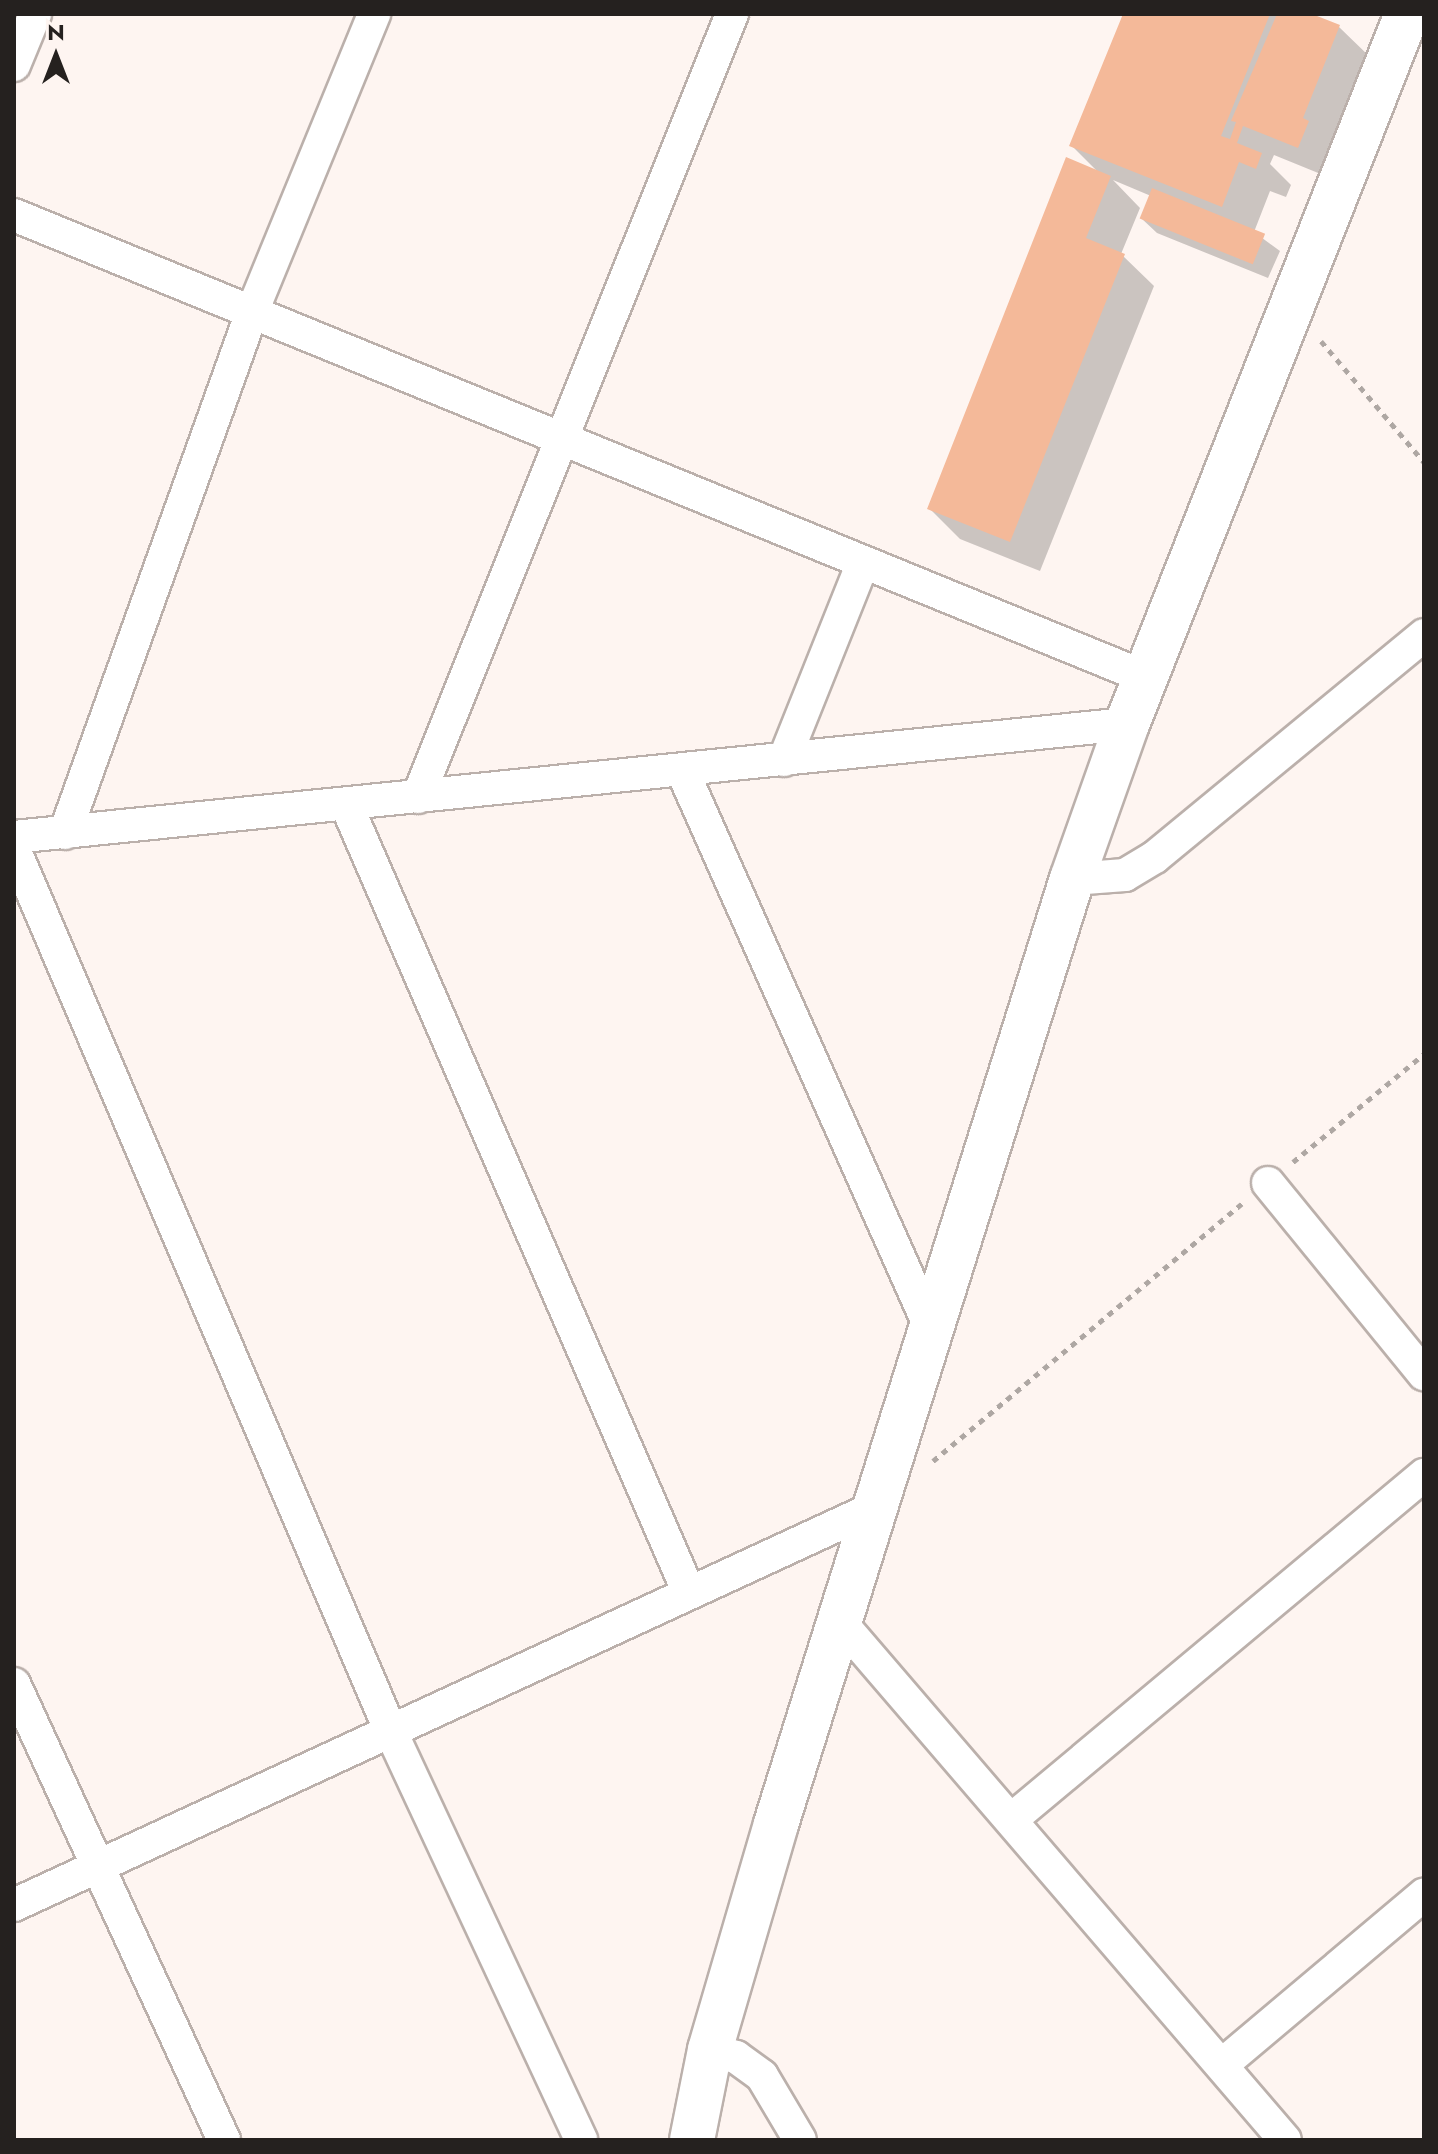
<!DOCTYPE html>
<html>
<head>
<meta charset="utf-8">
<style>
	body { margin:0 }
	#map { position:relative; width:1438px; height:2154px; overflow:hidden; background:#fef5f1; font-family:Jost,sans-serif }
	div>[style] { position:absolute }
	.shadow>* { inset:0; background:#0003 }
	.building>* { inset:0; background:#f4b999; transform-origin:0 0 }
	.path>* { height:5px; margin-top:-2.5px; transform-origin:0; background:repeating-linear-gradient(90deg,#aea7a3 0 6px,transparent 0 12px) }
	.roads { filter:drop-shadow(2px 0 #bbb0ab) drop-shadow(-2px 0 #bbb0ab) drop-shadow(0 2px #bbb0ab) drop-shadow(0 -2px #bbb0ab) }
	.street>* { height:32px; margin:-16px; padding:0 16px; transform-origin:16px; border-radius:16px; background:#fff }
	.secondary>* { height:44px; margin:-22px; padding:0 22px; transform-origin:22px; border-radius:22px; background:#fff }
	span { translate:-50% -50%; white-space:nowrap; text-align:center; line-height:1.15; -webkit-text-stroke:7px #fef5f1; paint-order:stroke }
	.frame { position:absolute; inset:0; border:16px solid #25211f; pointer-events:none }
	.north { position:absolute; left:16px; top:16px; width:80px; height:80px; -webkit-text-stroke:6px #fef5f1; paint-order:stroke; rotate:0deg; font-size:22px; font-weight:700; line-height:32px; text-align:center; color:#25211f }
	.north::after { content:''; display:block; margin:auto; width:28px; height:36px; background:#25211f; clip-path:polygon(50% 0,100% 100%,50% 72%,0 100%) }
</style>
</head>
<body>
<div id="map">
	<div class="shadow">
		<div style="clip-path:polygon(1125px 14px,1307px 14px,1339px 27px,1370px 57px,1328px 177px,1274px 155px,1270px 164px,1291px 185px,1286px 197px,1270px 191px,1254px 232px,1280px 251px,1268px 278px,1157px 233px,1141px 218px,1151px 196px,1113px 180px,1140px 208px,1121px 254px,1154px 286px,1040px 571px,960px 539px,929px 508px,1099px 173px,1072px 146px)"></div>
	</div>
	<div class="building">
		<div style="clip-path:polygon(1123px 14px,1270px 14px,1221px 136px,1230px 139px,1236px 122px,1231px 121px,1277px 14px,1312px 14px,1340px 25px,1303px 118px,1309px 121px,1298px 148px,1243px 126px,1237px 143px,1262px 153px,1256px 169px,1239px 162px,1222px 207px,1069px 146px)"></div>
		<div style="clip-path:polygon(1066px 157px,1111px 176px,1086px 238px,1125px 254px,1010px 542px,927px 509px)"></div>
		<div style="left:1152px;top:188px;width:122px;height:33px;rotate:22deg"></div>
	</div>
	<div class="path">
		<div style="left:1321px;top:341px;width:159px;rotate:49.6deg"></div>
		<div style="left:1293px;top:1162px;width:170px;rotate:-39.5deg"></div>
		<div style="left:933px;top:1461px;width:402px;rotate:-39.8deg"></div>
	</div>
	<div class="roads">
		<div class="street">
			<div style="left:14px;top:65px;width:55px;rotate:-67.6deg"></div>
			<div style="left:14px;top:215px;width:1222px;rotate:22.22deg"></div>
			<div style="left:784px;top:760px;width:213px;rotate:-68.2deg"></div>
			<div style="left:682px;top:770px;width:612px;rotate:65.99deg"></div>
			<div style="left:418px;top:797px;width:844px;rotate:-68.15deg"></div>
			<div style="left:346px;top:804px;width:860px;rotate:66.5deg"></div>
			<div style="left:65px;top:833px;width:554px;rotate:-70.26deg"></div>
			<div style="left:252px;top:312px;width:322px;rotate:-67.7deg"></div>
			<div style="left:14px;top:837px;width:1119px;rotate:-5.8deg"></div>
			<div style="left:14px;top:849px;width:960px;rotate:66.88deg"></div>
			<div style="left:391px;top:1732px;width:450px;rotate:65deg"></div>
			<div style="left:1072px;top:879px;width:53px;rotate:-4.3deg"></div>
			<div style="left:1125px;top:875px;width:35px;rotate:-31deg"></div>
			<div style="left:1155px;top:857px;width:349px;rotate:-39.5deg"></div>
			<div style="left:1268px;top:1183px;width:247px;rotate:50.8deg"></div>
			<div style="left:841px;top:1623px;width:681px;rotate:49.34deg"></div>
			<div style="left:14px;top:1684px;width:502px;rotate:65.27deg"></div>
			<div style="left:1012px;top:1819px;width:537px;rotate:-39.86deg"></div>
			<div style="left:14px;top:1905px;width:949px;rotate:-24.78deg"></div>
			<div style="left:710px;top:2050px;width:27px;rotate:15deg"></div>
			<div style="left:736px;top:2057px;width:32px;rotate:36deg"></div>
			<div style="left:762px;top:2076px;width:74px;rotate:59.3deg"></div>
			<div style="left:1223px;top:2064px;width:263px;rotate:-40.1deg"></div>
		</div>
		<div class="secondary">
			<div style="left:692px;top:2140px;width:92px;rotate:-78.7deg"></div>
			<div style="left:710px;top:2050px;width:235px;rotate:-73.7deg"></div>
			<div style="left:776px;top:1824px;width:990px;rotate:-72.61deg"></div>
			<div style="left:1072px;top:879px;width:164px;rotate:-70.5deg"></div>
			<div style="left:1127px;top:724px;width:763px;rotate:-68.48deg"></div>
		</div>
	</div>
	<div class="frame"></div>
	<div class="north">N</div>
</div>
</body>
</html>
